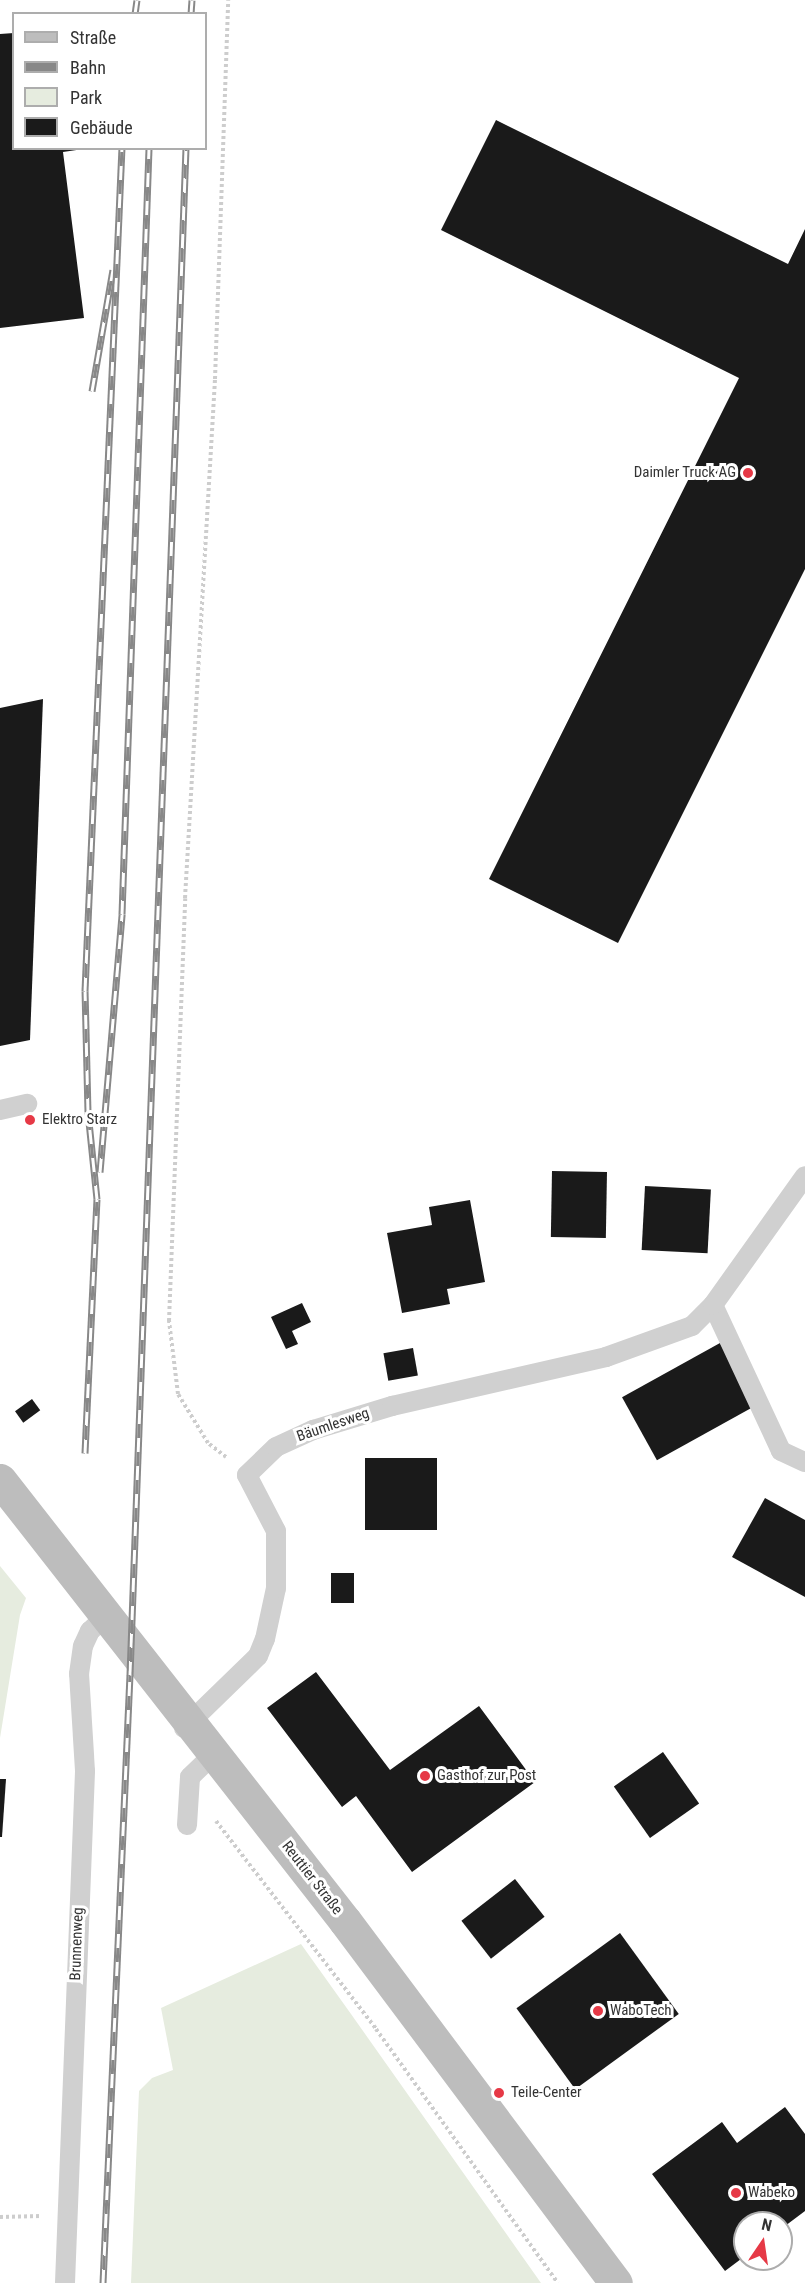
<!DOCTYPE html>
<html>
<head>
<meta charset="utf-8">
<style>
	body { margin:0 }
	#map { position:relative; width:805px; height:2283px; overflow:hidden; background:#fff; font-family:"Roboto Condensed",sans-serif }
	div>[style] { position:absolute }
	.green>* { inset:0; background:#e6ecdf }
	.building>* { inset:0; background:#1a1a1a; transform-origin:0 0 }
	.path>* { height:4px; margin-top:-2px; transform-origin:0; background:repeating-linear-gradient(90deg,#cdcdcd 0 3px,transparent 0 6px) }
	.lane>* { height:20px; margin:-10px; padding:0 10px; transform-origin:10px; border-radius:10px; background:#d0d0d0 }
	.secondary>* { height:33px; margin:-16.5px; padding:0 16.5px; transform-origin:16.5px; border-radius:16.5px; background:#bdbdbd }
	.rail>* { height:7px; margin-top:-3.5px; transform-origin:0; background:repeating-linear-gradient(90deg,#fff 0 14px,#888 0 28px); box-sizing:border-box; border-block:2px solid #888 }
	.dots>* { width:16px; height:16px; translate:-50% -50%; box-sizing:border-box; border:3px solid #fff; border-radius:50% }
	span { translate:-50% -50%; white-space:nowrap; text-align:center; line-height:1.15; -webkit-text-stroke:6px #fff; paint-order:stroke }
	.poi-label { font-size:15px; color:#333 }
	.right { translate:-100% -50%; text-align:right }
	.left { translate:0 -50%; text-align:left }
	.street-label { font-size:15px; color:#333 }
	.legend { position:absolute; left:12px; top:12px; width:195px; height:138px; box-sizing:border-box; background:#fff; border:2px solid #adadad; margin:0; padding:8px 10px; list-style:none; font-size:18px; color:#333 }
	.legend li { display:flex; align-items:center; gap:12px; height:30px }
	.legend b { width:30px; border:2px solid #adadad }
	.north { position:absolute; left:733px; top:2211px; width:60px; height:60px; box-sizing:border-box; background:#fff; border:2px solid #adadad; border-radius:50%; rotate:13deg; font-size:16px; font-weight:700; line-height:24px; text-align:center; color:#333 }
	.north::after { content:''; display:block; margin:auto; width:21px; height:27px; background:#e63946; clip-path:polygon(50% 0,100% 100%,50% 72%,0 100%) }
</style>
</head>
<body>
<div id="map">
	<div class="green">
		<div style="clip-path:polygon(0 1566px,26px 1598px,20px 1615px,0 1738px)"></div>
		<div style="clip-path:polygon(301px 1944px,351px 2014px,541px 2283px,131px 2283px,139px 2091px,152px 2078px,173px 2070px,161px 2008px)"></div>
	</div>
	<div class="building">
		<div style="clip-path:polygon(14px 33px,14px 148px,90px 148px,63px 152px,84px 318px,0 328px,0 34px)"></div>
		<div style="clip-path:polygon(496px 120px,788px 264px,805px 229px,805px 569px,618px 943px,489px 879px,739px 378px,441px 230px)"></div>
		<div style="clip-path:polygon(43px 699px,30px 1040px,0 1046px,0 708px)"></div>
		<div style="left:552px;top:1171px;width:55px;height:66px;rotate:1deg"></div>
		<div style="left:645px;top:1186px;width:66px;height:64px;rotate:3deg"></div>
		<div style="clip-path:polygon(470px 1200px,485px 1282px,447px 1289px,450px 1304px,402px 1313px,387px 1233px,432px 1225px,429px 1207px)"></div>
		<div style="clip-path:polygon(302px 1303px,311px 1322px,292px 1331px,298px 1344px,286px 1349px,271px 1317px)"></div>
		<div style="left:720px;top:1343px;width:72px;height:112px;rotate:61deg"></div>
		<div style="left:413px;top:1348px;width:28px;height:30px;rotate:80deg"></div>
		<div style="left:32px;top:1399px;width:14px;height:21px;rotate:54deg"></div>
		<div style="left:365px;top:1458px;width:72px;height:72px"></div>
		<div style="clip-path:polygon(765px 1498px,805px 1520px,805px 1597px,732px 1557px)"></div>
		<div style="left:331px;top:1573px;width:23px;height:30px"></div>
		<div style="clip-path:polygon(316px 1672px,390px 1770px,479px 1706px,535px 1782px,412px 1872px,356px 1796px,342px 1807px,267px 1708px)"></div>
		<div style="left:663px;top:1752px;width:63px;height:60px;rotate:55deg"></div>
		<div style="clip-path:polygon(0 1779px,6px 1779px,2px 1837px,0 1837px)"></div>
		<div style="left:515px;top:1879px;width:48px;height:68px;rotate:52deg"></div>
		<div style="left:620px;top:1933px;width:100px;height:128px;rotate:54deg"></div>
		<div style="clip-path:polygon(785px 2107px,805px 2134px,805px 2211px,781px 2229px,781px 2223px,745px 2223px,745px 2256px,725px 2271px,652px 2174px,722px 2122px,737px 2143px)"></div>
	</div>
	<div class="path">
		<div style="left:226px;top:1457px;width:23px;rotate:-142deg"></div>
		<div style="left:208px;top:1443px;width:57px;rotate:-121.5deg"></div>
		<div style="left:178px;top:1394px;width:74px;rotate:-97deg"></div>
		<div style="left:169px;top:1321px;width:423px;rotate:-87.8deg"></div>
		<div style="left:185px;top:898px;width:520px;rotate:-86.69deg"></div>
		<div style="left:215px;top:379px;width:379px;rotate:-88deg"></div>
		<div style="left:216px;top:1821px;width:262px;rotate:52.4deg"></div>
		<div style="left:376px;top:2029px;width:312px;rotate:54.4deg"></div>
		<div style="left:0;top:2217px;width:41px;rotate:-1.4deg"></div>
	</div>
	<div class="lane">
		<div style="left:0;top:1110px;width:28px;rotate:-13deg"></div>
		<div style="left:713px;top:1305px;width:161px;rotate:65deg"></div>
		<div style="left:781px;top:1451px;width:26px;rotate:25deg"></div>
		<div style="left:184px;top:1728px;width:103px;rotate:-44.2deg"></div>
		<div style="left:258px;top:1656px;width:18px;rotate:-68deg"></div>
		<div style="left:265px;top:1639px;width:52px;rotate:-77.8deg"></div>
		<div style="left:276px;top:1588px;width:57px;rotate:-90deg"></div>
		<div style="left:276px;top:1531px;width:63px;rotate:-117.4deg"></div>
		<div style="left:247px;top:1475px;width:40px;rotate:-44deg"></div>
		<div style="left:276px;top:1447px;width:41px;rotate:-24.7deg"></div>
		<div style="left:313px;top:1430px;width:83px;rotate:-16.9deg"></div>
		<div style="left:392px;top:1406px;width:220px;rotate:-12.9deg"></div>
		<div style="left:606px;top:1357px;width:91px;rotate:-19.8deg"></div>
		<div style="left:692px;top:1326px;width:30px;rotate:-45deg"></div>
		<div style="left:713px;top:1305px;width:158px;rotate:-54.5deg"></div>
		<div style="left:187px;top:1825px;width:48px;rotate:-86.4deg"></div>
		<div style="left:190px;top:1777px;width:35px;rotate:-44deg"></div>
		<div style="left:65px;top:2283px;width:512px;rotate:-87.76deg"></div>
		<div style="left:85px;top:1771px;width:97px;rotate:-93.5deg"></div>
		<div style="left:79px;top:1674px;width:28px;rotate:-82deg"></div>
		<div style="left:83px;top:1646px;width:17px;rotate:-65deg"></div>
		<div style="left:90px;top:1631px;width:23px;rotate:-43deg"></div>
	</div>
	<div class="secondary">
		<div style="left:0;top:1480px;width:560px;rotate:51.96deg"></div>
		<div style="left:345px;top:1921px;width:452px;rotate:53.2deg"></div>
	</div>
	<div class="rail">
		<div style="left:135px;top:14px;width:14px;rotate:-82deg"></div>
		<div style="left:191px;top:14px;width:14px;rotate:-86deg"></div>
		<div style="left:92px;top:391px;width:123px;rotate:-80.2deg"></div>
		<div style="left:100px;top:1172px;width:259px;rotate:-85.1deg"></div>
		<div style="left:122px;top:914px;width:766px;rotate:-87.98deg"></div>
		<div style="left:85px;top:1453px;width:254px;rotate:-87.3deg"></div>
		<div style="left:97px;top:1199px;width:87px;rotate:-95.9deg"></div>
		<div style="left:88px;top:1112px;width:121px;rotate:-91.4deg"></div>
		<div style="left:85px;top:991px;width:844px;rotate:-87.49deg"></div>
		<div style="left:103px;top:2283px;width:609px;rotate:-87.46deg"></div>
		<div style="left:130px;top:1675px;width:1528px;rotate:-87.9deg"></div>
	</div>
	<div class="dots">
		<div style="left:748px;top:473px;background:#e63946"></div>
		<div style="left:30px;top:1120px;background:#e63946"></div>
		<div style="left:425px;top:1776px;background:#e63946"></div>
		<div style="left:598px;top:2011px;background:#e63946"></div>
		<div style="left:499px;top:2093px;background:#e63946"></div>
		<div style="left:736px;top:2193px;background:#e63946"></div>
	</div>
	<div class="poi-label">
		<span class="right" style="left:736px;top:473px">Daimler Truck AG</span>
		<span class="left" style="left:42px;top:1120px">Elektro Starz</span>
		<span class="left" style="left:437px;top:1776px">Gasthof zur Post</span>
		<span class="left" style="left:610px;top:2011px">WaboTech</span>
		<span class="left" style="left:511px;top:2093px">Teile-Center</span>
		<span class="left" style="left:748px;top:2193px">Wabeko</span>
	</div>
	<div class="street-label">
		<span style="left:333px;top:1425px;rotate:-19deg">Bäumlesweg</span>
		<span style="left:312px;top:1878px;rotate:52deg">Reuttier Straße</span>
		<span style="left:77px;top:1944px;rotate:-88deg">Brunnenweg</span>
	</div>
	<ul class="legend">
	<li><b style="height:8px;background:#bdbdbd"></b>Straße</li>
	<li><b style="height:8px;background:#888"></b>Bahn</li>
	<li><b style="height:16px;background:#e6ecdf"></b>Park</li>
	<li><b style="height:16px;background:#1a1a1a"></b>Gebäude</li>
	</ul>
	<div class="north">N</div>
</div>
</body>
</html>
